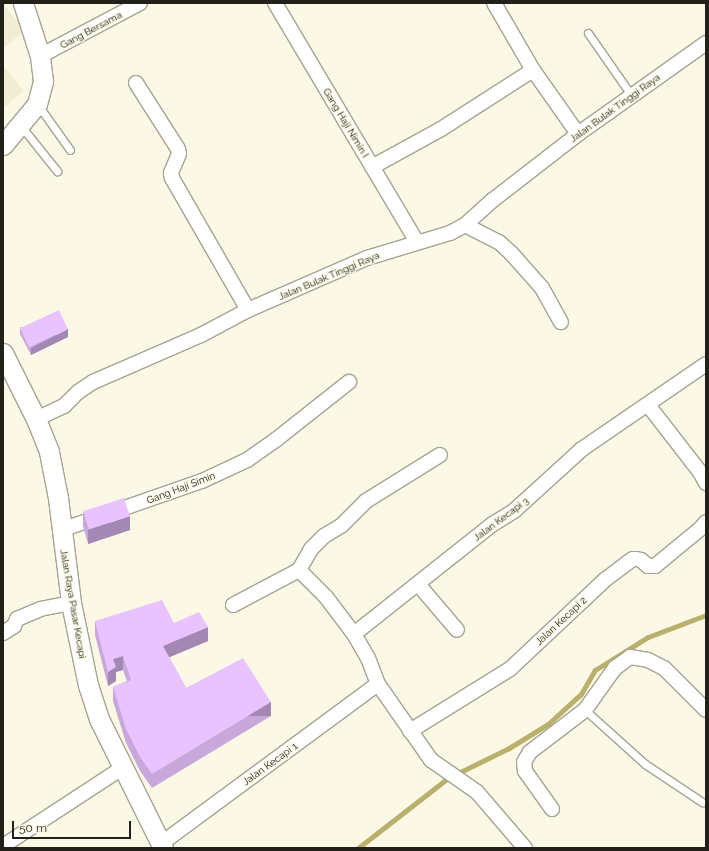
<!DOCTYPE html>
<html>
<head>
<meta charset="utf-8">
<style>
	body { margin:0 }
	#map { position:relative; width:709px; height:851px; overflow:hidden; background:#fbf9e6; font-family:Raleway,sans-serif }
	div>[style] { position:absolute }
	.built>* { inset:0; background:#f0edd2 }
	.stream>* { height:5px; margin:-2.5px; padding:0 2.5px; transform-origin:2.5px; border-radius:2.5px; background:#b8b06b }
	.roads { filter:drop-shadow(1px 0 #a5a492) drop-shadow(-1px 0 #a5a492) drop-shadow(0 1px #a5a492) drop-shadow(0 -1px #a5a492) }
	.lane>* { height:7px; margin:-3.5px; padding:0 3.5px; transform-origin:3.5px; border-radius:3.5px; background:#fff }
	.street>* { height:14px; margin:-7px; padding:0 7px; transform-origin:7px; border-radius:7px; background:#fff }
	.secondary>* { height:19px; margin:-9.5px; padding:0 9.5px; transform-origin:9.5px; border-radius:9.5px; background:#fff }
	.wall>* { inset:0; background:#c8a8db }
	.shaded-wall>* { inset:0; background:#a288b2; transform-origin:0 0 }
	.building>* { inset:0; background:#e8c3ff; transform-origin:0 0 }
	span { translate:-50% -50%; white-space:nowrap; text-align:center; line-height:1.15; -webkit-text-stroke:3px #fbf9e6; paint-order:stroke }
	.street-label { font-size:10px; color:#212019 }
	.frame { position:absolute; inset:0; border:4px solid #212019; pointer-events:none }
	.scale { position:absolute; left:12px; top:821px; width:119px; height:18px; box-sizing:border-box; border:2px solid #212019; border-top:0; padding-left:5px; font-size:12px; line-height:14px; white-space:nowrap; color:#212019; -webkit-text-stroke:3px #fbf9e6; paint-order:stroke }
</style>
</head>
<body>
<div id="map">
	<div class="built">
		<div style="clip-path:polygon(3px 4px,25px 30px,3px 49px)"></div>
		<div style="clip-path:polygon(5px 68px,24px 91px,3px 108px,3px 69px)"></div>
	</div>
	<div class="stream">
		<div style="left:358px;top:848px;width:114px;rotate:-37.9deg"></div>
		<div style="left:448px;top:778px;width:68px;rotate:-26.2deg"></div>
		<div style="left:509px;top:748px;width:46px;rotate:-31.6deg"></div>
		<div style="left:548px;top:724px;width:45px;rotate:-42.3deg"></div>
		<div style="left:581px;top:694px;width:28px;rotate:-60deg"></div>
		<div style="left:595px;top:670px;width:62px;rotate:-31.9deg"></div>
		<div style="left:648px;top:637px;width:62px;rotate:-20.8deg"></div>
	</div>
	<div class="roads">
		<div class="lane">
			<div style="left:588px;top:33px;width:77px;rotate:55.1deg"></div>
			<div style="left:38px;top:105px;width:55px;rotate:54.6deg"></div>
			<div style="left:21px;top:126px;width:58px;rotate:51.3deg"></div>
			<div style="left:585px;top:710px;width:81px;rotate:42deg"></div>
			<div style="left:645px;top:764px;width:69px;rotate:33.7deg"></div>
		</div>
		<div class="street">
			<div style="left:275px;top:3px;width:278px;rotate:59.3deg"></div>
			<div style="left:494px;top:3px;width:78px;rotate:59.8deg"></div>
			<div style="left:533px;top:70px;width:78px;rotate:54.9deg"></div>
			<div style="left:40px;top:56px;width:113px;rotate:-27.9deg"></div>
			<div style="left:136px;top:83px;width:78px;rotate:57.5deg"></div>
			<div style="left:178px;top:149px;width:5px;rotate:79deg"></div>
			<div style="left:179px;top:154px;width:21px;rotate:113deg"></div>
			<div style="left:171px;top:173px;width:5px;rotate:79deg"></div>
			<div style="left:172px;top:178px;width:152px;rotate:60.1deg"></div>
			<div style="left:372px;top:167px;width:79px;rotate:-28.8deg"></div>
			<div style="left:441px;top:129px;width:109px;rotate:-32.7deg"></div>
			<div style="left:465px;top:225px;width:38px;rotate:27deg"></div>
			<div style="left:499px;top:242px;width:16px;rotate:43deg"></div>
			<div style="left:511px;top:253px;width:47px;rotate:48.5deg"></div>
			<div style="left:542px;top:288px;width:39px;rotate:61deg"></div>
			<div style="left:648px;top:405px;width:85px;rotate:52.2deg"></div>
			<div style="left:700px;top:472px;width:13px;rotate:61deg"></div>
			<div style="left:36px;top:419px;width:31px;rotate:-25deg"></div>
			<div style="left:64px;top:406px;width:20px;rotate:-45deg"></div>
			<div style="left:78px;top:392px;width:18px;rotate:-34deg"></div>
			<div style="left:93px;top:382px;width:118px;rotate:-23.5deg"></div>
			<div style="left:201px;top:335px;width:53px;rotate:-28deg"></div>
			<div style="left:248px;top:310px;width:130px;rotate:-23.6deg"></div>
			<div style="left:367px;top:258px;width:87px;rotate:-16.8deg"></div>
			<div style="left:450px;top:233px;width:17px;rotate:-28deg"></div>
			<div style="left:465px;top:225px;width:38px;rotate:-42deg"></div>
			<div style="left:493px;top:200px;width:108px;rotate:-37.8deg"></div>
			<div style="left:578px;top:134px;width:157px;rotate:-35.4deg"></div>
			<div style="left:61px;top:530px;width:149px;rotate:-19.2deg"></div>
			<div style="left:202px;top:481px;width:50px;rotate:-25deg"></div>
			<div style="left:247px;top:460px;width:37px;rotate:-35deg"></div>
			<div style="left:277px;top:439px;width:92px;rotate:-38.4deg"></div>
			<div style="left:299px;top:570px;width:38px;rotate:45deg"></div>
			<div style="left:326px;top:597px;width:46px;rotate:52.9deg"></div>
			<div style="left:354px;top:634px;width:28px;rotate:60deg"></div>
			<div style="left:368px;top:658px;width:28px;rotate:69deg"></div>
			<div style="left:378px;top:684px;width:93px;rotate:55.1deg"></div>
			<div style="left:431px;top:760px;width:56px;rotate:34.8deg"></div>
			<div style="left:477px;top:792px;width:74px;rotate:49.4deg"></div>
			<div style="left:418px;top:584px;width:60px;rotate:49.7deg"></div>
			<div style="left:233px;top:605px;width:75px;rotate:-27.9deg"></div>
			<div style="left:299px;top:570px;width:24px;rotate:-60deg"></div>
			<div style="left:311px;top:549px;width:18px;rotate:-45deg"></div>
			<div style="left:324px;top:536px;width:21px;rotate:-31deg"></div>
			<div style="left:342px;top:525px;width:34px;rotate:-45deg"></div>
			<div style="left:366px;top:501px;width:87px;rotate:-31.9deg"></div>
			<div style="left:3px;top:633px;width:13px;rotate:-32deg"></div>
			<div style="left:14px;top:626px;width:8px;rotate:-67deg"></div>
			<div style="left:17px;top:619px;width:25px;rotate:-23deg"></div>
			<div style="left:40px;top:609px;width:32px;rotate:-11deg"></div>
			<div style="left:354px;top:634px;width:177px;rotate:-38.4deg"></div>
			<div style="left:493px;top:524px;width:26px;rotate:-32deg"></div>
			<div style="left:515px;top:510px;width:91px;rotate:-42.3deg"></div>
			<div style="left:582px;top:449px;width:150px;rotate:-34.4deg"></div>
			<div style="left:410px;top:731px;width:118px;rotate:-31.8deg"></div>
			<div style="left:510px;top:669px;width:132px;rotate:-43.2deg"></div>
			<div style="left:606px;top:579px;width:26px;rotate:-37deg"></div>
			<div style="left:627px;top:563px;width:7px;rotate:-34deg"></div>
			<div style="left:633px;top:559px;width:3px"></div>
			<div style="left:636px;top:559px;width:5px;rotate:11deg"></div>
			<div style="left:641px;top:560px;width:9px;rotate:41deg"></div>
			<div style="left:648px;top:566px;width:7px"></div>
			<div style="left:655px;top:566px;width:58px;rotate:-39.4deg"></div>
			<div style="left:700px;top:529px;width:9px;rotate:-49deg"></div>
			<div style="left:552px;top:809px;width:47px;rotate:-125.4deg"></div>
			<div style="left:525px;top:771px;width:9px;rotate:-96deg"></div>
			<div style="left:524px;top:762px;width:12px;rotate:-59deg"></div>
			<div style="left:530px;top:752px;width:69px;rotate:-37.4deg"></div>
			<div style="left:585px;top:710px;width:52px;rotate:-54.5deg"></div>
			<div style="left:615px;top:668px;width:19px;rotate:-36deg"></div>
			<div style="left:630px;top:657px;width:18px;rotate:9deg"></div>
			<div style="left:648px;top:660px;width:18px;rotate:27deg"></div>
			<div style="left:664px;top:668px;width:59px;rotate:45deg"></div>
			<div style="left:162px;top:843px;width:268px;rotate:-36.4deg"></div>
			<div style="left:3px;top:846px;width:142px;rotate:-33.2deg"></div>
		</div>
		<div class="secondary">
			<div style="left:3px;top:145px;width:53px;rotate:-50.3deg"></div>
			<div style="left:37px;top:104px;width:24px;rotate:-75deg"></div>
			<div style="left:43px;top:81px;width:25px;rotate:-97deg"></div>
			<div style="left:40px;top:56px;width:56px;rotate:-107.8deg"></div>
			<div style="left:3px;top:353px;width:74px;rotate:63.4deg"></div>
			<div style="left:36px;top:419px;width:35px;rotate:68deg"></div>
			<div style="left:49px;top:452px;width:47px;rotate:78.9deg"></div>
			<div style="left:58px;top:498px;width:106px;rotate:82.9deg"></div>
			<div style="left:71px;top:603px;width:84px;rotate:78.3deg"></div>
			<div style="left:88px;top:685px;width:36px;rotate:72deg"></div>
			<div style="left:99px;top:719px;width:144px;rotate:63.6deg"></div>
		</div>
	</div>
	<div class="wall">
		<div style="clip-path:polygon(20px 327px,68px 337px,31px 355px,20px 334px)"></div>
		<div style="clip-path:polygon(83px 512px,130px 530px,88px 544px,83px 526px)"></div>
		<div style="clip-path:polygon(95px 621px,174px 623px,208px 641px,169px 657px,186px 688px,271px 716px,152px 788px,140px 771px,126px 743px,113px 701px,113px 687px,127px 681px,123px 670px,116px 672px,116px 681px,108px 686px,95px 635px)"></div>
	</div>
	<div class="shaded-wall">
		<div style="clip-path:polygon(68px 329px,68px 337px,31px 355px,31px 348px)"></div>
		<div style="clip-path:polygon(130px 516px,130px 530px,88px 544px,88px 530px)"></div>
		<div style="clip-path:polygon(208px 627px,208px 641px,163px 660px,163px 646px)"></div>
		<div style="clip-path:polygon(123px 656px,123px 670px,116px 672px,116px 681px,108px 686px,108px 672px,113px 659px)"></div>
		<div style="left:271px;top:702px;width:14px;height:139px;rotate:90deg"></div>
	</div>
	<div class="building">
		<div style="left:59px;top:310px;width:21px;height:43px;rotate:65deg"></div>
		<div style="left:124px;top:498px;width:19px;height:43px;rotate:72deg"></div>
		<div style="clip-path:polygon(162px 600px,174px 623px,199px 612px,208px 627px,163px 646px,186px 688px,243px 658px,271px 702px,152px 774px,140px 757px,126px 729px,113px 687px,131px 680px,123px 656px,113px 659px,116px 667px,108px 672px,95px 621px)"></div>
	</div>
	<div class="street-label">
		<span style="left:91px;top:30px;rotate:-28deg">Gang Bersama</span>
		<span style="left:615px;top:108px;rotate:-36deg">Jalan Bulak Tinggi Raya</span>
		<span style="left:346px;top:123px;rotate:59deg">Gang Haji Nimin I</span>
		<span style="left:329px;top:276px;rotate:-23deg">Jalan Bulak Tinggi Raya</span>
		<span style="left:181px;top:488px;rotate:-21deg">Gang Haji Simin</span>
		<span style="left:501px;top:519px;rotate:-37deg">Jalan Kecapi 3</span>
		<span style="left:73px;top:604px;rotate:80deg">Jalan Raya Pasar Kecapi</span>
		<span style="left:561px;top:621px;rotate:-43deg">Jalan Kecapi 2</span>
		<span style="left:270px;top:764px;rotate:-36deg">Jalan Kecapi 1</span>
	</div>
	<div class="frame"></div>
	<div class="scale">50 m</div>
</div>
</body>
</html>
